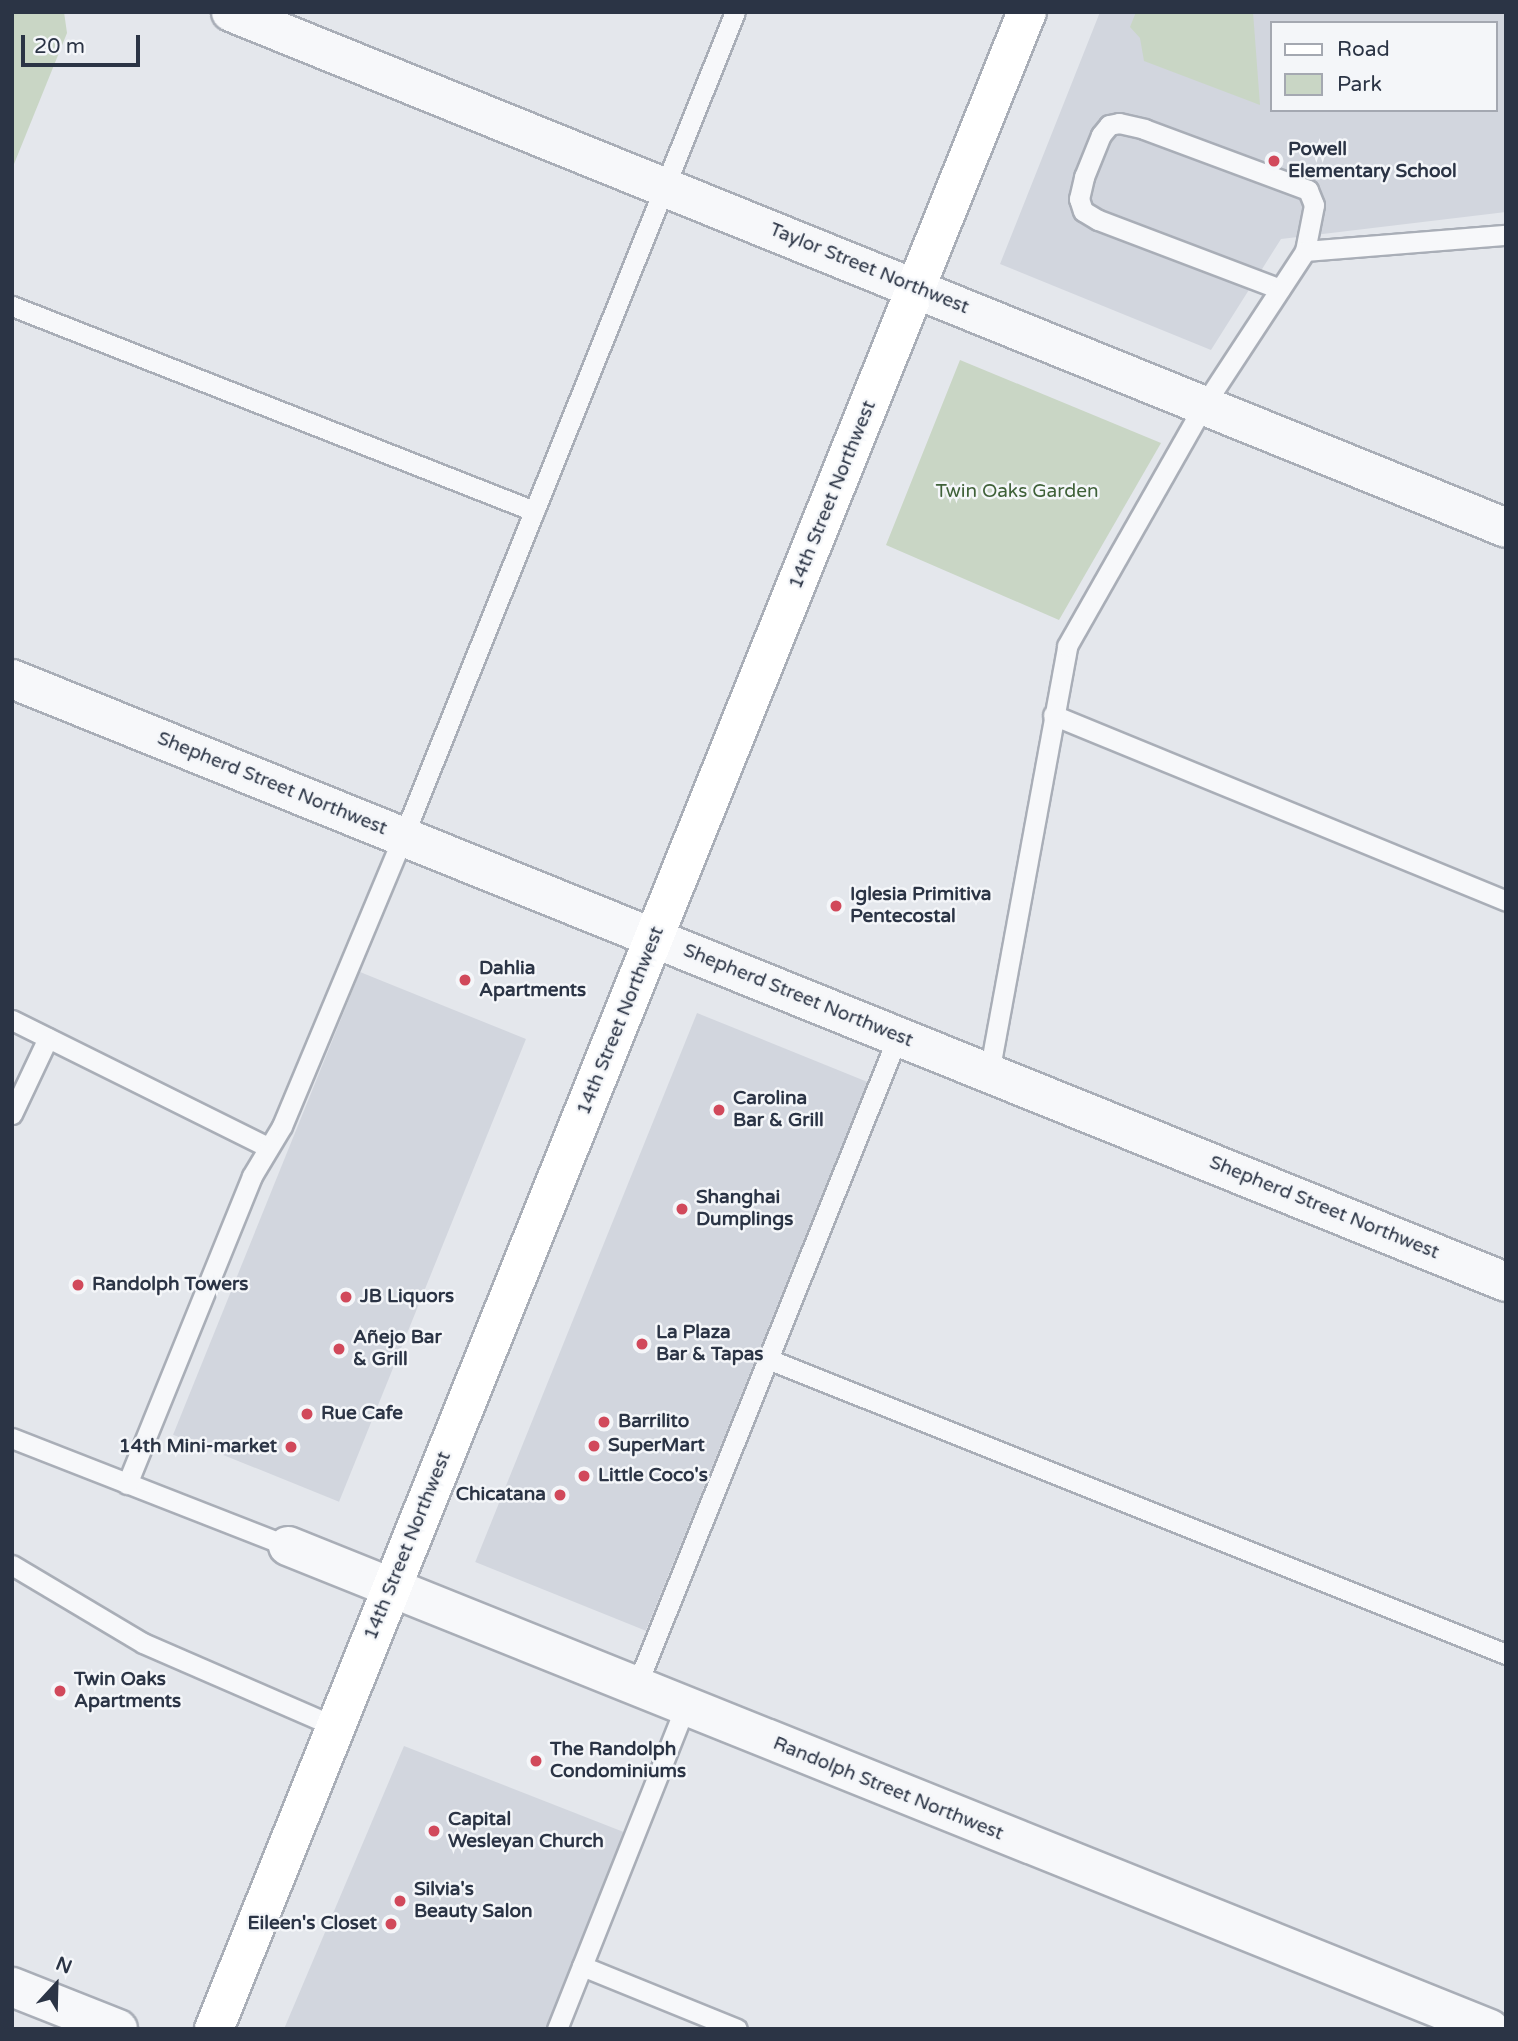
<!DOCTYPE html>
<html>
<head>
<meta charset="utf-8">
<style>
	body { margin:0 }
	#map { position:relative; width:1518px; height:2041px; overflow:hidden; background:#e4e7ec; font-family:"Varela Round",sans-serif }
	div>[style] { position:absolute }
	.built>* { inset:0; background:#d2d6de; transform-origin:0 0 }
	.green>* { inset:0; background:#c9d6c5 }
	.roads { filter:drop-shadow(2px 0 #a9aeb7) drop-shadow(-2px 0 #a9aeb7) drop-shadow(0 2px #a9aeb7) drop-shadow(0 -2px #a9aeb7) }
	.service>* { height:19px; margin:-9.5px; padding:0 9.5px; transform-origin:9.5px; border-radius:9.5px; background:#f7f8fa }
	.minor>* { height:38px; margin:-19px; padding:0 19px; transform-origin:19px; border-radius:19px; background:#f7f8fa }
	.secondary>* { height:38px; margin:-19px; padding:0 19px; transform-origin:19px; border-radius:19px; background:#fff }
	.dots>* { width:19px; height:19px; translate:-50% -50%; box-sizing:border-box; border:4px solid #f4f6f9; border-radius:50% }
	span { translate:-50% -50%; white-space:nowrap; text-align:center; line-height:1.15; -webkit-text-stroke:5px #f4f6f9; paint-order:stroke }
	.poi-label { font-size:19px; color:#2b3445; font-weight:700 }
	.left { translate:0 -50%; text-align:left }
	.right { translate:-100% -50%; text-align:right }
	.street-label { font-size:19px; color:#2b3445 }
	.park-label { font-size:19px; color:#3f6138 }
	.frame { position:absolute; inset:0; border:14px solid #2b3445; pointer-events:none }
	.legend { position:absolute; left:1270px; top:21px; width:228px; height:91px; box-sizing:border-box; background:#f4f6f9; border:2px solid #a4a8b1; margin:0; padding:9px 12px; list-style:none; font-size:21px; color:#2b3445 }
	.legend li { display:flex; align-items:center; gap:14px; height:35px }
	.legend b { width:35px; border:2px solid #a4a8b1 }
	.north { position:absolute; left:21px; top:1950px; width:70px; height:70px; -webkit-text-stroke:5px #f4f6f9; paint-order:stroke; rotate:22deg; font-size:19px; font-weight:700; line-height:28px; text-align:center; color:#2b3445 }
	.north::after { content:''; display:block; margin:auto; width:24px; height:32px; background:#2b3445; clip-path:polygon(50% 0,100% 100%,50% 72%,0 100%) }
	.scale { position:absolute; left:21px; top:35px; width:119px; height:32px; box-sizing:border-box; border:4px solid #2b3445; border-top:0; padding-left:9px; font-size:21px; line-height:24px; white-space:nowrap; color:#2b3445; -webkit-text-stroke:5px #f4f6f9; paint-order:stroke }
</style>
</head>
<body>
<div id="map">
	<div class="built">
		<div style="clip-path:polygon(evenodd,1100px 12px,1506px 12px,1506px 212px,1281px 239px,1211px 350px,1000px 264px,1100px 12px,1271px 23px,1495px 23px,1495px 110px,1271px 110px,1271px 23px)"></div>
		<div style="left:360px;top:972px;width:179px;height:499px;rotate:22deg"></div>
		<div style="left:697px;top:1013px;width:184px;height:592px;rotate:22deg"></div>
		<div style="clip-path:polygon(404px 1746px,639px 1838px,561px 2029px,284px 2029px)"></div>
	</div>
	<div class="green">
		<div style="clip-path:polygon(12px 12px,64px 12px,67px 33px,12px 169px)"></div>
		<div style="clip-path:polygon(1136px 12px,1253px 12px,1260px 105px,1144px 61px,1140px 38px,1130px 27px)"></div>
		<div style="clip-path:polygon(960px 360px,1161px 443px,1059px 620px,886px 545px)"></div>
	</div>
	<div class="roads">
		<div class="service">
			<div style="left:1280px;top:289px;width:195px;rotate:-159.2deg"></div>
			<div style="left:1098px;top:220px;width:17px;rotate:-149deg"></div>
			<div style="left:1083px;top:211px;width:13px;rotate:-108deg"></div>
			<div style="left:1079px;top:199px;width:23px;rotate:-77deg"></div>
			<div style="left:1084px;top:177px;width:45px;rotate:-68deg"></div>
			<div style="left:1101px;top:135px;width:13px;rotate:-51deg"></div>
			<div style="left:1109px;top:125px;width:10px;rotate:-11deg"></div>
			<div style="left:1119px;top:123px;width:26px;rotate:13deg"></div>
			<div style="left:1144px;top:129px;width:175px;rotate:20.4deg"></div>
			<div style="left:1308px;top:190px;width:16px;rotate:68deg"></div>
			<div style="left:1314px;top:205px;width:47px;rotate:101.1deg"></div>
			<div style="left:12px;top:306px;width:561px;rotate:21.44deg"></div>
			<div style="left:1053px;top:715px;width:490px;rotate:22.3deg"></div>
			<div style="left:12px;top:1020px;width:286px;rotate:26.4deg"></div>
			<div style="left:989px;top:1073px;width:434px;rotate:-79.6deg"></div>
			<div style="left:1067px;top:646px;width:277px;rotate:-60.4deg"></div>
			<div style="left:1204px;top:405px;width:184px;rotate:-56.7deg"></div>
			<div style="left:1305px;top:251px;width:202px;rotate:-4.6deg"></div>
			<div style="left:12px;top:1114px;width:84px;rotate:-64.7deg"></div>
			<div style="left:768px;top:1359px;width:795px;rotate:21.79deg"></div>
			<div style="left:12px;top:1438px;width:296px;rotate:21.4deg"></div>
			<div style="left:127px;top:1484px;width:332px;rotate:-67.9deg"></div>
			<div style="left:252px;top:1176px;width:58px;rotate:-59deg"></div>
			<div style="left:282px;top:1126px;width:313px;rotate:-67.3deg"></div>
			<div style="left:403px;top:837px;width:889px;rotate:-68.08deg"></div>
			<div style="left:12px;top:1565px;width:152px;rotate:30.8deg"></div>
			<div style="left:143px;top:1643px;width:210px;rotate:23.5deg"></div>
			<div style="left:636px;top:1687px;width:702px;rotate:-68.08deg"></div>
			<div style="left:582px;top:1966px;width:167px;rotate:22.1deg"></div>
			<div style="left:557px;top:2029px;width:347px;rotate:-68.3deg"></div>
		</div>
		<div class="minor">
			<div style="left:231px;top:12px;width:1375px;rotate:22.03deg"></div>
			<div style="left:12px;top:679px;width:1611px;rotate:21.98deg"></div>
			<div style="left:288px;top:1546px;width:1295px;rotate:21.89deg"></div>
			<div style="left:12px;top:1987px;width:114px;rotate:21.6deg"></div>
		</div>
		<div class="secondary">
			<div style="left:214px;top:2029px;width:2175px;rotate:-68.05deg"></div>
		</div>
	</div>
	<div class="dots">
		<div style="left:1274px;top:161px;background:#d1495b"></div>
		<div style="left:836px;top:906px;background:#d1495b"></div>
		<div style="left:465px;top:980px;background:#d1495b"></div>
		<div style="left:719px;top:1110px;background:#d1495b"></div>
		<div style="left:682px;top:1209px;background:#d1495b"></div>
		<div style="left:78px;top:1285px;background:#d1495b"></div>
		<div style="left:346px;top:1297px;background:#d1495b"></div>
		<div style="left:642px;top:1344px;background:#d1495b"></div>
		<div style="left:339px;top:1349px;background:#d1495b"></div>
		<div style="left:307px;top:1414px;background:#d1495b"></div>
		<div style="left:604px;top:1422px;background:#d1495b"></div>
		<div style="left:594px;top:1446px;background:#d1495b"></div>
		<div style="left:291px;top:1447px;background:#d1495b"></div>
		<div style="left:584px;top:1476px;background:#d1495b"></div>
		<div style="left:560px;top:1495px;background:#d1495b"></div>
		<div style="left:60px;top:1691px;background:#d1495b"></div>
		<div style="left:536px;top:1761px;background:#d1495b"></div>
		<div style="left:434px;top:1831px;background:#d1495b"></div>
		<div style="left:400px;top:1901px;background:#d1495b"></div>
		<div style="left:391px;top:1924px;background:#d1495b"></div>
	</div>
	<div class="poi-label">
		<span class="left" style="left:1288px;top:161px">Powell<br>Elementary School</span>
		<span class="left" style="left:850px;top:906px">Iglesia Primitiva<br>Pentecostal</span>
		<span class="left" style="left:479px;top:980px">Dahlia<br>Apartments</span>
		<span class="left" style="left:733px;top:1110px">Carolina<br>Bar &amp; Grill</span>
		<span class="left" style="left:696px;top:1209px">Shanghai<br>Dumplings</span>
		<span class="left" style="left:92px;top:1285px">Randolph Towers</span>
		<span class="left" style="left:360px;top:1297px">JB Liquors</span>
		<span class="left" style="left:656px;top:1344px">La Plaza<br>Bar &amp; Tapas</span>
		<span class="left" style="left:353px;top:1349px">Añejo Bar<br>&amp; Grill</span>
		<span class="left" style="left:321px;top:1414px">Rue Cafe</span>
		<span class="left" style="left:618px;top:1422px">Barrilito</span>
		<span class="left" style="left:608px;top:1446px">SuperMart</span>
		<span class="right" style="left:277px;top:1447px">14th Mini-market</span>
		<span class="left" style="left:598px;top:1476px">Little Coco's</span>
		<span class="right" style="left:546px;top:1495px">Chicatana</span>
		<span class="left" style="left:74px;top:1691px">Twin Oaks<br>Apartments</span>
		<span class="left" style="left:550px;top:1761px">The Randolph<br>Condominiums</span>
		<span class="left" style="left:448px;top:1831px">Capital<br>Wesleyan Church</span>
		<span class="left" style="left:414px;top:1901px">Silvia's<br>Beauty Salon</span>
		<span class="right" style="left:377px;top:1924px">Eileen's Closet</span>
	</div>
	<div class="street-label">
		<span style="left:869px;top:269px;rotate:22deg">Taylor Street Northwest</span>
		<span style="left:833px;top:495px;rotate:-68deg">14th Street Northwest</span>
		<span style="left:272px;top:784px;rotate:22deg">Shepherd Street Northwest</span>
		<span style="left:798px;top:996px;rotate:22deg">Shepherd Street Northwest</span>
		<span style="left:621px;top:1021px;rotate:-68deg">14th Street Northwest</span>
		<span style="left:1324px;top:1208px;rotate:22deg">Shepherd Street Northwest</span>
		<span style="left:408px;top:1546px;rotate:-68deg">14th Street Northwest</span>
		<span style="left:888px;top:1789px;rotate:22deg">Randolph Street Northwest</span>
	</div>
	<div class="park-label">
		<span style="left:1017px;top:492px">Twin Oaks Garden</span>
	</div>
	<div class="frame"></div>
	<ul class="legend">
	<li><b style="height:9px;background:#fff"></b>Road</li>
	<li><b style="height:19px;background:#c9d6c5"></b>Park</li>
	</ul>
	<div class="north">N</div>
	<div class="scale">20 m</div>
</div>
</body>
</html>
